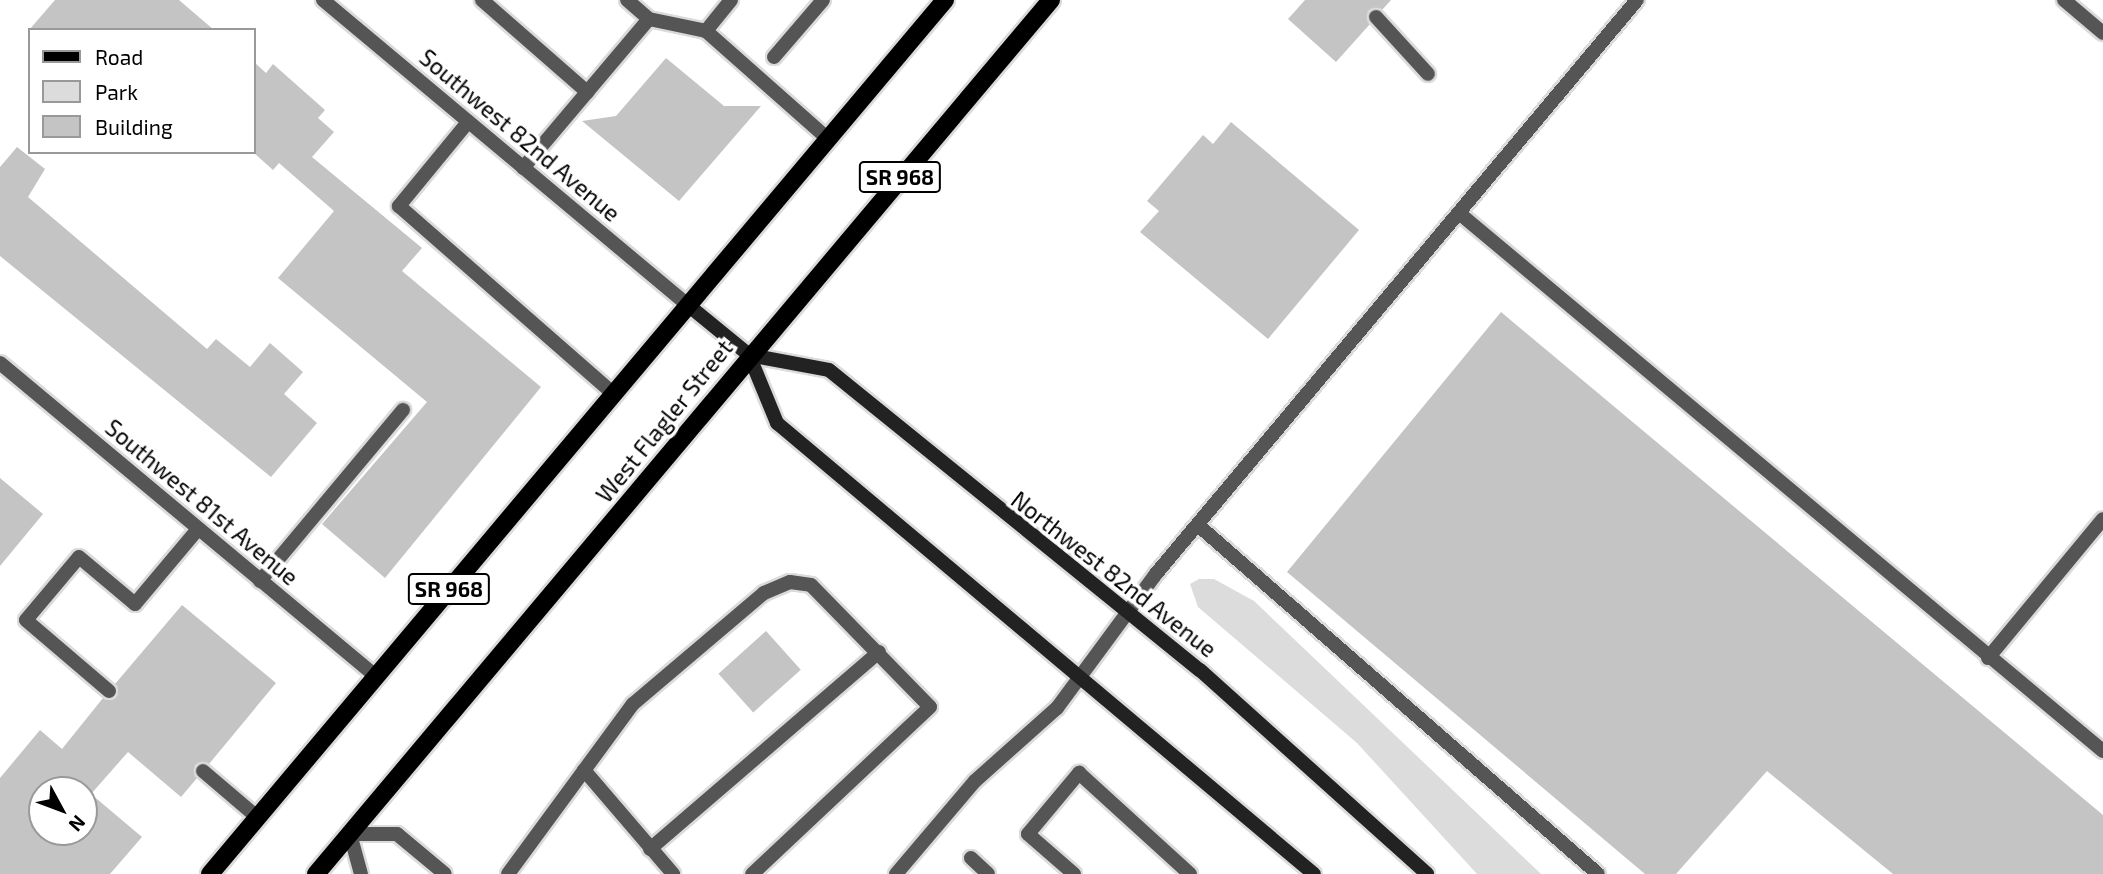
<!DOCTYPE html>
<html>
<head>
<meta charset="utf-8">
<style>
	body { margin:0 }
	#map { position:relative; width:2103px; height:874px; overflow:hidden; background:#fff; font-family:"Exo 2",sans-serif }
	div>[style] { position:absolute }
	.green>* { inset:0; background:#dcdcdc }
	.building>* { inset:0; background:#c4c4c4; transform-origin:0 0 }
	.roads { filter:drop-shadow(2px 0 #dbdbdb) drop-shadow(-2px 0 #dbdbdb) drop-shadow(0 2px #dbdbdb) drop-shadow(0 -2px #dbdbdb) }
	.lane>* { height:14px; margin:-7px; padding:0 7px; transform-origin:7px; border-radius:7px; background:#555 }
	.street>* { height:14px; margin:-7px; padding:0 7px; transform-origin:7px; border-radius:7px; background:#555 }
	.secondary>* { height:14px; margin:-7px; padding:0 7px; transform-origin:7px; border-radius:7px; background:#222 }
	.primary>* { height:18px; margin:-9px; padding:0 9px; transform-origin:9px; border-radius:9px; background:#000 }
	span { translate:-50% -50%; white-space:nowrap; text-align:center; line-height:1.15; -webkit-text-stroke:7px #fff; paint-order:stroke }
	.shield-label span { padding:2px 5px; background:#fff; border:2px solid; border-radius:5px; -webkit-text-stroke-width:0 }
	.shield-label { font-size:21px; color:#000; font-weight:700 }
	.street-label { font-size:23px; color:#000 }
	.legend { position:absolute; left:28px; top:28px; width:228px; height:126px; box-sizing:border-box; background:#fff; border:2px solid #999; margin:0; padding:9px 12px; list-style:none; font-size:21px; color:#000 }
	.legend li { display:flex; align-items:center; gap:14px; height:35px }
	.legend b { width:35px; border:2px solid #999 }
	.north { position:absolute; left:28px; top:776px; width:70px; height:70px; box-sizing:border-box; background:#fff; border:2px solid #999; border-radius:50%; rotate:131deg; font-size:19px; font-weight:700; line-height:28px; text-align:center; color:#000 }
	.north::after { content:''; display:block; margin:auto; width:24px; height:32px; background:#000; clip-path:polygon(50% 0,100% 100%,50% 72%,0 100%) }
</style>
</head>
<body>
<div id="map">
	<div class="green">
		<div style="clip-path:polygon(1199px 579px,1214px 579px,1254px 601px,1541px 874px,1477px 874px,1357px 743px,1198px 607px,1190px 584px)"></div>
	</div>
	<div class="building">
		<div style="clip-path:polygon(55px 0,179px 0,214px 30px,29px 30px)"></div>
		<div style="clip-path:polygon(1305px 0,1391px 0,1382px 10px,1369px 10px,1370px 24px,1336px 62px,1288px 19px)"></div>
		<div style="clip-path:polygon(666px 58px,724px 106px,761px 106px,679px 201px,582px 121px,616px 116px)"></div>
		<div style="clip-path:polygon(254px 62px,266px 73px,273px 64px,325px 110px,318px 118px,334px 132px,312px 157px,422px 248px,402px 271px,541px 387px,385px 578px,322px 524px,427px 402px,278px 278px,334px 211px,279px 163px,273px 170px,254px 153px)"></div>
		<div style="clip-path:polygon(1231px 122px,1359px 230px,1268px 339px,1140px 232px,1159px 211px,1147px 201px,1203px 135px,1213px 144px)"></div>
		<div style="clip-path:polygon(17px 147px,45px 169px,28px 197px,207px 349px,216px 339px,250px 367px,270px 343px,303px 372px,284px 394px,317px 423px,271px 477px,0 256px,0 167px)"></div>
		<div style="clip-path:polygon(1501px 312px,2103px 815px,2103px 874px,1893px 874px,1767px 771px,1676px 874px,1645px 874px,1287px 572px)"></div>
		<div style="clip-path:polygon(0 478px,43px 514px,0 566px)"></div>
		<div style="clip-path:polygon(evenodd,182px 605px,276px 683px,209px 764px,195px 765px,197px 778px,181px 797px,128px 752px,91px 794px,142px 837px,110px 874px,0 874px,0 778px,40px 730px,62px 749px,103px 698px,116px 698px,115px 684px,182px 605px,42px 790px,84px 790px,84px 832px,42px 832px,42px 790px)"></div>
		<div style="left:766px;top:631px;width:52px;height:64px;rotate:48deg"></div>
	</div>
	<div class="roads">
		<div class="lane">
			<div style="left:482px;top:0;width:140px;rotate:41.2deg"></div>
			<div style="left:731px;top:0;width:40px;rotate:129deg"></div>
			<div style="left:706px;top:31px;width:163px;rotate:41.5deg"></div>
			<div style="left:2064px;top:0;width:51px;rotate:40.2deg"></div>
			<div style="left:1376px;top:17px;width:77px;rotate:47.6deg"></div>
			<div style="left:649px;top:19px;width:58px;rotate:11.9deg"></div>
			<div style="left:774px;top:57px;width:75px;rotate:-49.3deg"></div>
			<div style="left:468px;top:122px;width:109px;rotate:129.4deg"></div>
			<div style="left:399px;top:206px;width:286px;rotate:41.2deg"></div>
			<div style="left:523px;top:168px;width:195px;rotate:-49.8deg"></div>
			<div style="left:649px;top:19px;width:29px;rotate:-139deg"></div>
			<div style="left:1459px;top:213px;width:839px;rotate:39.88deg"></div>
			<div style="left:1199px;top:526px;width:529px;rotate:41.09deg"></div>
			<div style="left:260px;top:581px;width:223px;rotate:-50.1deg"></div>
			<div style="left:1988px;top:658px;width:180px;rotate:-50.4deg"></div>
			<div style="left:109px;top:691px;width:109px;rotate:-139.5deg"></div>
			<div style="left:26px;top:620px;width:82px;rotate:-49.9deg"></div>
			<div style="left:79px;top:557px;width:73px;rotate:40deg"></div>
			<div style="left:135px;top:604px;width:98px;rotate:-50deg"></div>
			<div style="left:584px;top:770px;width:137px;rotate:49.4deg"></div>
			<div style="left:203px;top:771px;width:71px;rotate:40.4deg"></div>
			<div style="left:650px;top:849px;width:302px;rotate:-40.7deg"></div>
			<div style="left:971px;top:858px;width:23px;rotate:43deg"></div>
			<div style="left:361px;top:874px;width:41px;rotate:-105.4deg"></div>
			<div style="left:350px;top:834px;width:47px"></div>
			<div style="left:397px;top:834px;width:62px;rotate:39.8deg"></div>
			<div style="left:508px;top:874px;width:211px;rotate:-53.7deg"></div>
			<div style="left:633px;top:704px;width:172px;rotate:-40.3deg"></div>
			<div style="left:764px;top:593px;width:28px;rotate:-23deg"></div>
			<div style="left:790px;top:582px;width:21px;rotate:8deg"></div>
			<div style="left:811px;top:585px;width:170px;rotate:45.7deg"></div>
			<div style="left:930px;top:707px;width:244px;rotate:136.8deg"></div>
			<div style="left:896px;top:874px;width:122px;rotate:-49.7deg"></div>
			<div style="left:975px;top:781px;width:110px;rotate:-41.7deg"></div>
			<div style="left:1057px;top:708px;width:165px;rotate:-53.6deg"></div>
			<div style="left:1155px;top:575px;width:750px;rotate:-50.03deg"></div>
			<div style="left:1074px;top:874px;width:61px;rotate:-139deg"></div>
			<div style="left:1028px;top:834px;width:80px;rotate:-50.1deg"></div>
			<div style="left:1079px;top:773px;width:150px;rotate:42.3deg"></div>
		</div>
		<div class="street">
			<div style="left:323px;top:0;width:476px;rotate:39.9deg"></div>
			<div style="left:0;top:363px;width:489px;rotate:39.8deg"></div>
		</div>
		<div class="secondary">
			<div style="left:688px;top:305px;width:79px;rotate:39.3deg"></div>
			<div style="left:749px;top:355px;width:74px;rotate:67.6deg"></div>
			<div style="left:777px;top:423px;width:701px;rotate:40.03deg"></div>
			<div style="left:749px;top:355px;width:81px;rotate:10.6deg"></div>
			<div style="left:829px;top:370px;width:477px;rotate:39deg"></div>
			<div style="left:1200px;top:670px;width:305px;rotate:41.9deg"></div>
		</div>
		<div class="primary">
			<div style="left:210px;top:874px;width:1142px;rotate:-49.94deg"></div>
			<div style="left:316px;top:874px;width:1142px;rotate:-49.94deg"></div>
		</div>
	</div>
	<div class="shield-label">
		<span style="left:900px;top:177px">SR 968</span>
		<span style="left:449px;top:589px">SR 968</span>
	</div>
	<div class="street-label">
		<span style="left:520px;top:135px;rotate:40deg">Southwest 82nd Avenue</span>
		<span style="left:664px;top:421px;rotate:-51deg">West Flagler Street</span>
		<span style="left:202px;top:502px;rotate:40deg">Southwest 81st Avenue</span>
		<span style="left:1114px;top:574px;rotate:38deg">Northwest 82nd Avenue</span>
	</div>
	<ul class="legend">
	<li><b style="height:9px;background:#000"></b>Road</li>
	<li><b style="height:19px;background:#dcdcdc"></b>Park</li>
	<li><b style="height:19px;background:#c4c4c4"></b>Building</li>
	</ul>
	<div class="north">N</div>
</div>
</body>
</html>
